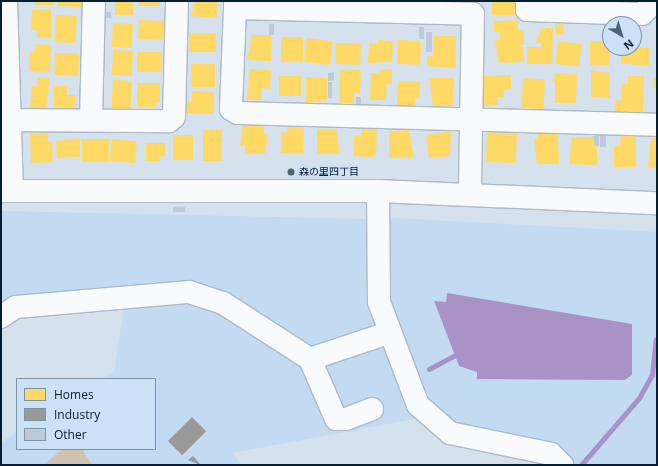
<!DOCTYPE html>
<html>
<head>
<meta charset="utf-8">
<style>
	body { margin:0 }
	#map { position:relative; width:658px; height:466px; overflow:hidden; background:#d5e1ec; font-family:"Open Sans","Noto Sans JP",sans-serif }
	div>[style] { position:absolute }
	.built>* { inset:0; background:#c2dbf3 }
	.green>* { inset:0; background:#d2c2b1 }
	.water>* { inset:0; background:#a993c6 }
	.homes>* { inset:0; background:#ffd966; transform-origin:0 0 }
	.industry>* { inset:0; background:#999; transform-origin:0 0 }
	.stream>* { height:5px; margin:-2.5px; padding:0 2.5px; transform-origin:2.5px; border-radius:2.5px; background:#a993c6 }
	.building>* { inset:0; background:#bfc9da; transform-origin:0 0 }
	.roads { filter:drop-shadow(1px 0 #abbac9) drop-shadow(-1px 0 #abbac9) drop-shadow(0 1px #abbac9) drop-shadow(0 -1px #abbac9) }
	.minor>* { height:22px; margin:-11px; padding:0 11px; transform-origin:11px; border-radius:11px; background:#f9fafc }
	.dots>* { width:11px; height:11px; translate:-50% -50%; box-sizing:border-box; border:2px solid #cbe1f6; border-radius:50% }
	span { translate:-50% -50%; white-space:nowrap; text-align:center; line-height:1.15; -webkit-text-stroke:4px #cbe1f6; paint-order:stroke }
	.poi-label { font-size:10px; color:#071d30 }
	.left { translate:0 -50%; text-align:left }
	.frame { position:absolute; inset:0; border:2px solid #071d30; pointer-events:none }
	.legend { position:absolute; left:16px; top:378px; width:140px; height:72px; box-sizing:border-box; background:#cbe1f6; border:1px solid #7d93a7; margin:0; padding:5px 7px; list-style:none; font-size:12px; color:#071d30 }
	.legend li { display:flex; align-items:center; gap:8px; height:20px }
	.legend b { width:20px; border:1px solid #7d93a7 }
	.north { position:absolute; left:602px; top:16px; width:40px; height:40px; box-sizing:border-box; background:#cbe1f6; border:1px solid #7d93a7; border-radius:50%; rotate:142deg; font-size:11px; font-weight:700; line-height:16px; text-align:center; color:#071d30 }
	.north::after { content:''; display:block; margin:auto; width:14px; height:18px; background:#4f6272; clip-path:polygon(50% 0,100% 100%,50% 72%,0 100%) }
</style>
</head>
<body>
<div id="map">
	<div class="built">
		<div style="clip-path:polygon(1px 211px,369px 219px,380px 228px,394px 218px,657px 232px,657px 465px,574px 465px,566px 455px,470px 431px,436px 415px,232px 453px,242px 465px,1px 465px,1px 443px,17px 432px,17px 449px,155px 449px,155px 379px,101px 379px,114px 372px,126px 293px,1px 311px)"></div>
	</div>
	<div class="green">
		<div style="clip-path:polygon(63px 449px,82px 449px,92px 465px,43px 465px)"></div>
	</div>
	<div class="water">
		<div style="clip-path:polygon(447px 293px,632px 324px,632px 375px,625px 380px,477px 379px,477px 372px,459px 366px,434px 301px,446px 302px)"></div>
	</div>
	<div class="homes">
		<div style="left:35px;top:1px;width:18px;height:4px"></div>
		<div style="clip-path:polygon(57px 1px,81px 1px,81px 7px,57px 6px)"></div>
		<div style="left:115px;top:1px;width:18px;height:14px"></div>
		<div style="left:139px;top:1px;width:21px;height:5px"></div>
		<div style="clip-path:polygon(195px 1px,217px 1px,218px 18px,191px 16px)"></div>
		<div style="left:492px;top:1px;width:24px;height:14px"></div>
		<div style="clip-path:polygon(51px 9px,51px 37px,37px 38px,37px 30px,31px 30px,32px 10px)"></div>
		<div style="left:56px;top:15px;width:21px;height:27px;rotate:3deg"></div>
		<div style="left:139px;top:20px;width:25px;height:19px;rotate:2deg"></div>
		<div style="clip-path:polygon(518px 20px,518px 30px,524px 30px,524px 45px,518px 45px,523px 48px,524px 62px,499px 63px,495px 40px,500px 40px,500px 31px,494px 32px,494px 21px)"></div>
		<div style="left:113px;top:23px;width:20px;height:24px;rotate:3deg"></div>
		<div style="clip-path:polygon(604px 23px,611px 23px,610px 34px,604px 34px)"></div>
		<div style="left:563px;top:24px;width:10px;height:8px;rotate:84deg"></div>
		<div style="clip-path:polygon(541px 28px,553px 28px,552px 64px,527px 64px,527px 47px,541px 47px,541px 43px,536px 43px)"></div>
		<div style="left:189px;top:33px;width:27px;height:19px"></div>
		<div style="clip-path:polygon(252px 35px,272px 35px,271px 61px,247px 60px)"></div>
		<div style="clip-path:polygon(434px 36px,456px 36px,456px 68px,427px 66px,427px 56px,434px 56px)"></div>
		<div style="left:281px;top:37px;width:22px;height:25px"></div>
		<div style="left:307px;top:38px;width:26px;height:24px;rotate:7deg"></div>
		<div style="clip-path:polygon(378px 40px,393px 41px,392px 62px,368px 63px,369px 43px,377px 44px)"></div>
		<div style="left:398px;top:40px;width:23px;height:24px;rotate:2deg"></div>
		<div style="left:558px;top:41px;width:24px;height:23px;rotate:7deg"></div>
		<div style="left:590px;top:41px;width:20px;height:24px"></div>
		<div style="left:336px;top:43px;width:25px;height:21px;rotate:2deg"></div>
		<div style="clip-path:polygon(36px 44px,51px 45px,50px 72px,29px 71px,30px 52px,35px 52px)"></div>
		<div style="clip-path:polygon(621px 48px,650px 48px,649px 66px,621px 63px)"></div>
		<div style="left:113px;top:50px;width:20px;height:25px;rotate:3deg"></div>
		<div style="left:137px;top:52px;width:25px;height:20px"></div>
		<div style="left:55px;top:53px;width:24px;height:22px;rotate:2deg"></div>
		<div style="left:191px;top:64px;width:24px;height:23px"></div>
		<div style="clip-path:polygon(249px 69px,271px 70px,270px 89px,262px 88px,261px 100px,248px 99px)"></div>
		<div style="clip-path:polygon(340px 69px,361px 70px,360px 94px,354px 93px,354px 103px,339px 103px)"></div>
		<div style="clip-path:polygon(380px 69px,392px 69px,392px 84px,387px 84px,386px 100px,370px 100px,371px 73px,379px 73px)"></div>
		<div style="clip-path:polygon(591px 70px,610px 73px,610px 98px,591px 97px)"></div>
		<div style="clip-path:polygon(556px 73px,577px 74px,576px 103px,555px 103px,555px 81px,552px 81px)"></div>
		<div style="clip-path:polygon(511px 75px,511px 90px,504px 90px,504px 97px,498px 97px,498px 105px,483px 106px,482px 76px)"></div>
		<div style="left:279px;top:76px;width:22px;height:20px"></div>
		<div style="clip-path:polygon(628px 76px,644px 76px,643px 113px,615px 112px,616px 100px,621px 101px,622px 84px,628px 84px)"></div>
		<div style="clip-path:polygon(37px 77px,50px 78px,46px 110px,30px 110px,32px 86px,37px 86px)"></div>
		<div style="clip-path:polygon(306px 77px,327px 78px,327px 100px,305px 104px)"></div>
		<div style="clip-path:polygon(429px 78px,454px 78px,453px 106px,433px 106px)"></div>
		<div style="left:523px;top:78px;width:22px;height:30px;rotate:3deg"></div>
		<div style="clip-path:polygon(654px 78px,657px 78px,657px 88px,653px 88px)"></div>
		<div style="left:113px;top:80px;width:19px;height:29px;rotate:3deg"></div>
		<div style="clip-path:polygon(398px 81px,420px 81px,419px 98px,415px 98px,415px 105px,397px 105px)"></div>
		<div style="clip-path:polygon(137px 83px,160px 83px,160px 103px,156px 103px,155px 107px,137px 107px)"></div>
		<div style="clip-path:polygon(54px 86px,67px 86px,67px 95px,76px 95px,76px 109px,54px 109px)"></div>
		<div style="clip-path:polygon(192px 91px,214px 92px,214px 114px,183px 113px,183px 101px,192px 101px)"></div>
		<div style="clip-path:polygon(243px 125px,264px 125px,264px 134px,268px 134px,265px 154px,245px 154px,245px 145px,240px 145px)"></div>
		<div style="clip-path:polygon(287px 127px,304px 127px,303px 154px,281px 153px,282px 132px,287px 133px)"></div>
		<div style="clip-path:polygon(362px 127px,377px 128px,376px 155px,372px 157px,353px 156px,354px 136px,361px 136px)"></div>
		<div style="clip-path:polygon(317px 129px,336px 129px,340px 154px,317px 154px)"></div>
		<div style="left:203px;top:130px;width:19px;height:31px"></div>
		<div style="clip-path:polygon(409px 130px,414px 157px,389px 158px,389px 131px)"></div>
		<div style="clip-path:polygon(451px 131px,450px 156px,429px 158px,426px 135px)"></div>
		<div style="clip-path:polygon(48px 132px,48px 141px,52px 141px,53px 162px,31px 163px,30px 134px)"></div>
		<div style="left:487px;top:132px;width:30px;height:30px;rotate:2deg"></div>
		<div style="clip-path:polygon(538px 133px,558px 133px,559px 164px,537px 164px,534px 139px,538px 139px)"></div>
		<div style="left:173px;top:135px;width:20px;height:25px"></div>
		<div style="clip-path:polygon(621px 135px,636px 136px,636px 167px,614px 167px,614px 146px,620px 146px)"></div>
		<div style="clip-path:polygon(572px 137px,593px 137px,593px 146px,597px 146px,597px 165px,569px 164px)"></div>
		<div style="clip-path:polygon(80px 138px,80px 157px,57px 158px,56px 141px)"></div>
		<div style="clip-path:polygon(651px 138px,657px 138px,657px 168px,648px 168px)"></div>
		<div style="left:82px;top:139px;width:27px;height:23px"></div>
		<div style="left:112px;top:139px;width:25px;height:22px;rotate:5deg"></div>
		<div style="clip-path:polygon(146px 143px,165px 143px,165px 156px,160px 157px,160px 161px,146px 161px)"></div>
	</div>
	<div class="industry">
		<div style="left:192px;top:417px;width:20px;height:34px;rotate:45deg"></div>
		<div style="clip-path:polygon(193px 456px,200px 464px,200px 465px,188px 460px)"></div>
	</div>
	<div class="stream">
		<div style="left:429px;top:369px;width:30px;rotate:-28deg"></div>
		<div style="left:581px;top:465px;width:89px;rotate:-49.1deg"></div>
		<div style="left:639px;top:398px;width:26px;rotate:-61deg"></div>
		<div style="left:652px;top:375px;width:36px;rotate:-84deg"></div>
	</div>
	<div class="building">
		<div style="left:102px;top:12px;width:9px;height:6px"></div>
		<div style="left:269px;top:24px;width:5px;height:11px"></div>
		<div style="left:419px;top:27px;width:5px;height:12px"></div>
		<div style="left:426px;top:32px;width:6px;height:20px"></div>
		<div style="clip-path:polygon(334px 72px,334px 80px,328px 81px,328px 73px)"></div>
		<div style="left:328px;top:82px;width:4px;height:16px"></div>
		<div style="left:356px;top:97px;width:5px;height:11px"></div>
		<div style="clip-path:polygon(599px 135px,599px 146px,594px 146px,593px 136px)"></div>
		<div style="left:600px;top:135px;width:6px;height:12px"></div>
		<div style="left:173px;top:207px;width:12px;height:5px"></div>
	</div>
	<div class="roads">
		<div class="minor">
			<div style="left:6px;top:1px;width:190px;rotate:88.2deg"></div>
			<div style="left:235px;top:1px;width:7px;rotate:90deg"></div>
			<div style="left:235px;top:8px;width:238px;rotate:1.4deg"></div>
			<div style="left:473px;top:14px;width:180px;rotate:91deg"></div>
			<div style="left:527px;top:1px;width:9px;rotate:90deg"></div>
			<div style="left:527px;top:10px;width:115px;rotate:2deg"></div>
			<div style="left:642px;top:14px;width:18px;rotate:-45deg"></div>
			<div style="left:235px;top:8px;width:101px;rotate:92.3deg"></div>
			<div style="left:231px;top:109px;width:8px;rotate:30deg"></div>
			<div style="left:238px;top:113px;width:419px;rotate:1.6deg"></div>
			<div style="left:7px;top:120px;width:162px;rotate:0.4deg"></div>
			<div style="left:169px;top:121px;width:6px;rotate:-39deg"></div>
			<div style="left:174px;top:117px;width:116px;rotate:-88.5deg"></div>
			<div style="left:91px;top:120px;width:119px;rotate:-88.6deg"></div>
			<div style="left:1px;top:191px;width:377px"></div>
			<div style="left:378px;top:191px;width:279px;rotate:2.5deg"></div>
			<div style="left:378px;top:191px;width:111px;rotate:89.5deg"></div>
			<div style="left:379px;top:302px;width:110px;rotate:69.3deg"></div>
			<div style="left:418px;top:405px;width:43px;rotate:41.2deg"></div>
			<div style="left:450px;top:433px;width:103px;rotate:11.7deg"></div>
			<div style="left:551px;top:454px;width:16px;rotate:45deg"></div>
			<div style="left:1px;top:317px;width:18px;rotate:-34deg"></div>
			<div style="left:16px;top:307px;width:174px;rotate:-5deg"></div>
			<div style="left:189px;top:292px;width:36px;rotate:18deg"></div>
			<div style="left:223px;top:303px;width:103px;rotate:32.8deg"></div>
			<div style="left:310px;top:359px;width:82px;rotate:-18.4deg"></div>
			<div style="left:310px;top:359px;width:65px;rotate:66.6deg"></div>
			<div style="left:336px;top:419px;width:10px"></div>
			<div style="left:346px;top:419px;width:28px;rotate:-21deg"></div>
		</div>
	</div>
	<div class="dots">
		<div style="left:291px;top:172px;background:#4f6272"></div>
	</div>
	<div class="poi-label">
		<span class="left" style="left:299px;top:172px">森の里四丁目</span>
	</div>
	<div class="frame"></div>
	<ul class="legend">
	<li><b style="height:11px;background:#ffd966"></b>Homes</li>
	<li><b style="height:11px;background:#999"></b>Industry</li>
	<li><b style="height:11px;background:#bfc9da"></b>Other</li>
	</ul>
	<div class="north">N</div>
</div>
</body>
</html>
